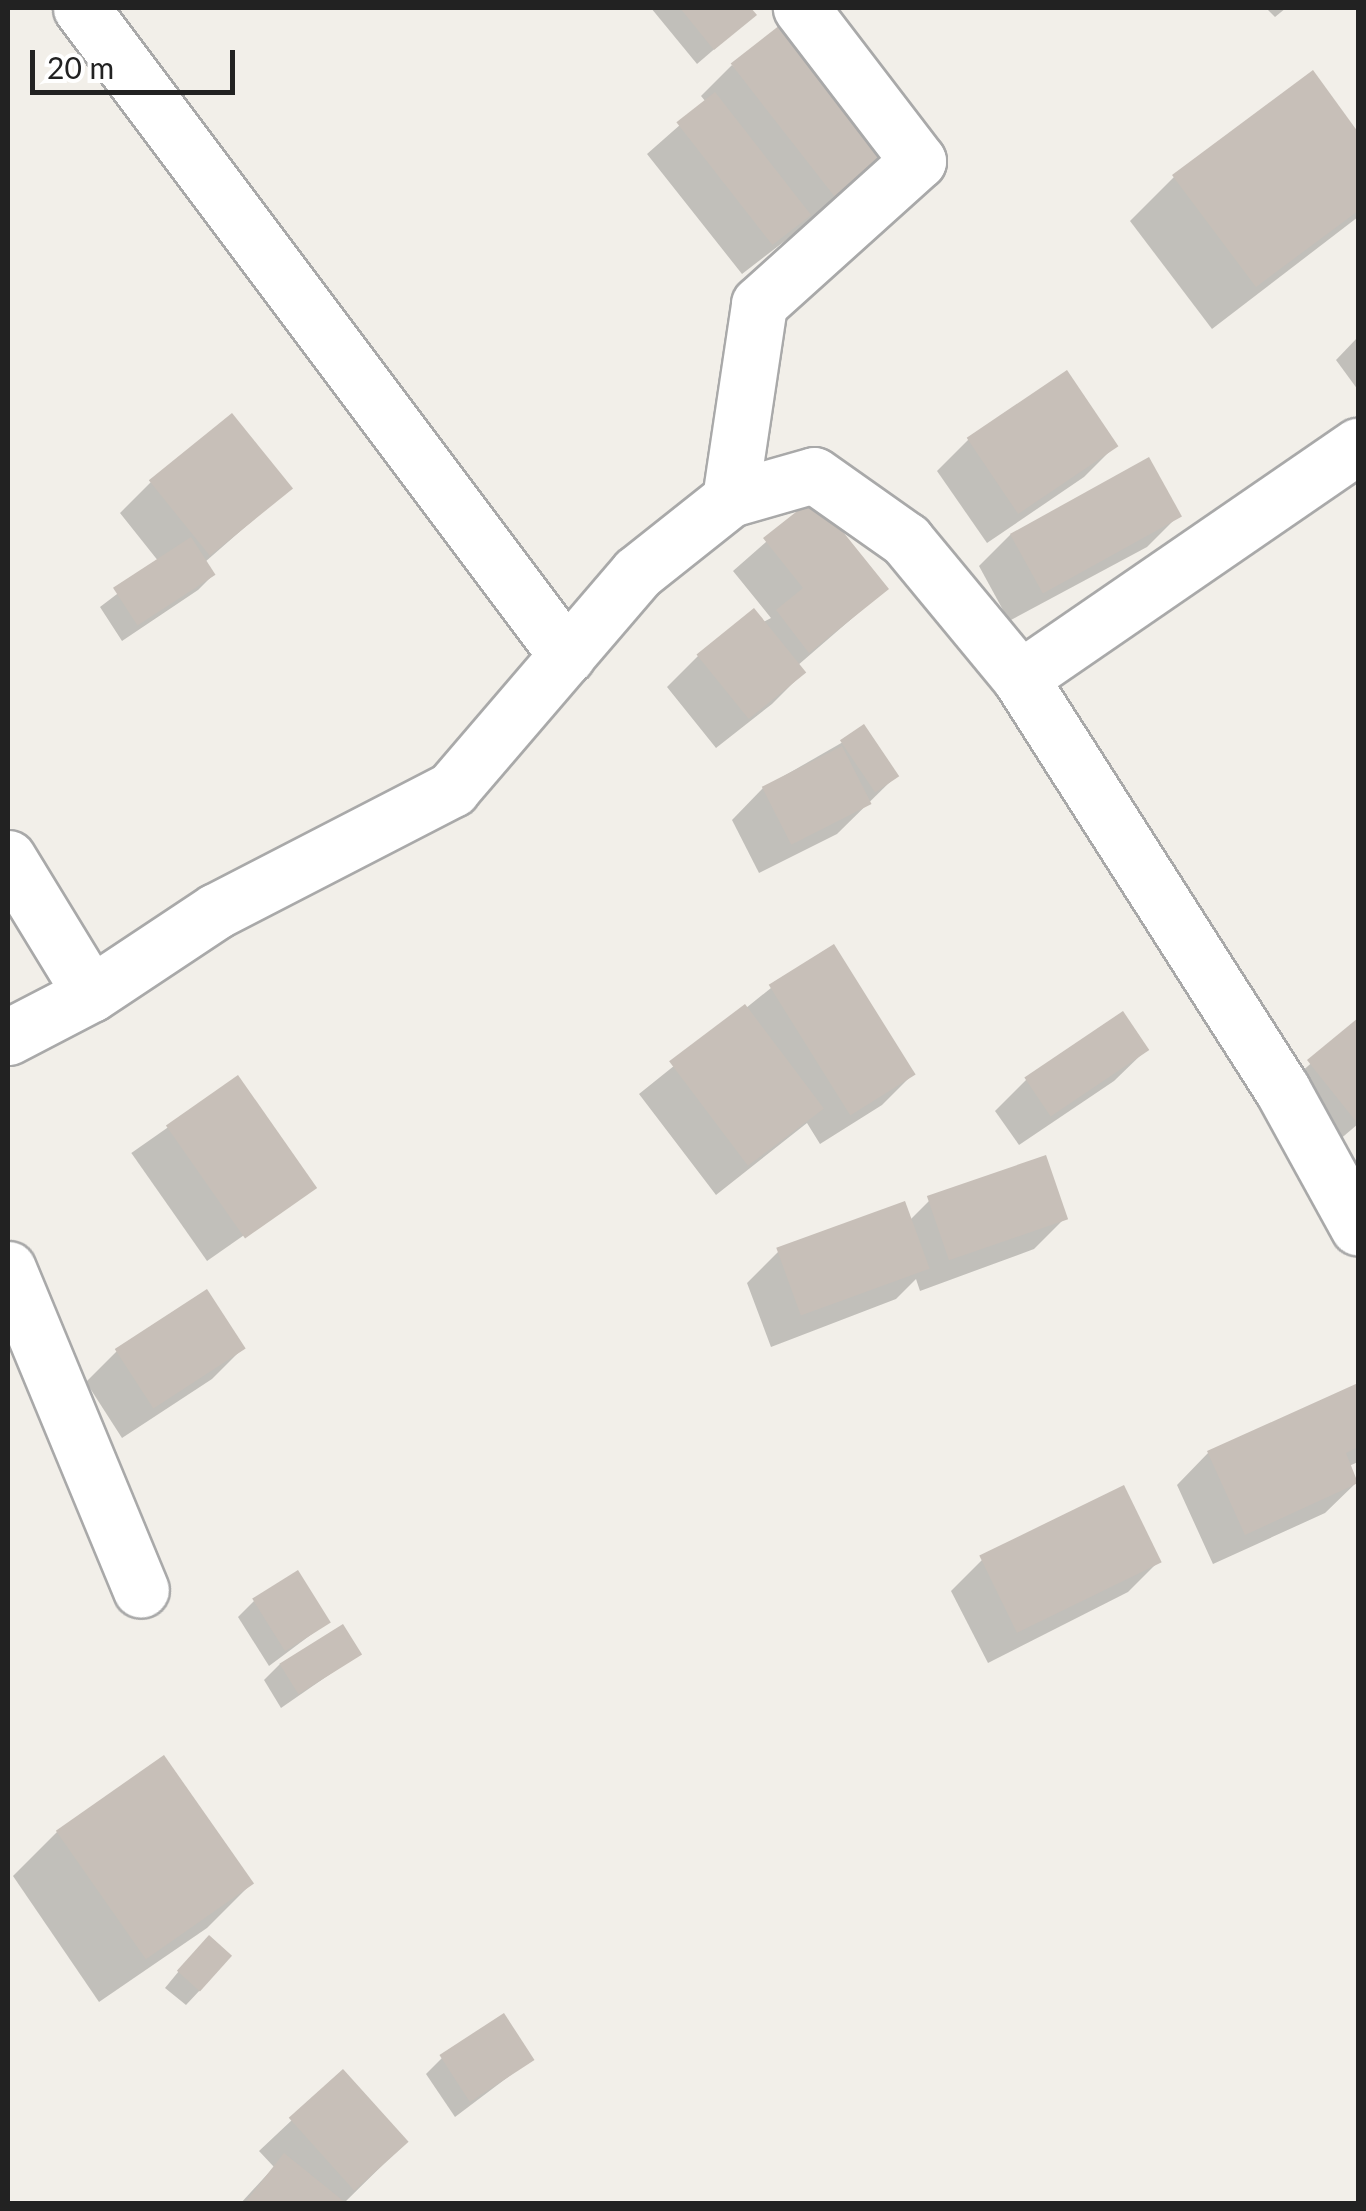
<!DOCTYPE html>
<html>
<head>
<meta charset="utf-8">
<style>
	body { margin:0 }
	#map { position:relative; width:1366px; height:2211px; overflow:hidden; background:#f2efe9; font-family:Lato,sans-serif }
	div>[style] { position:absolute }
	.shadow>* { inset:0; background:#0003; transform-origin:0 0 }
	.building>* { inset:0; background:#c7bfb8; transform-origin:0 0 }
	.roads { filter:drop-shadow(2px 0 #a9a9a9) drop-shadow(-2px 0 #a9a9a9) drop-shadow(0 2px #a9a9a9) drop-shadow(0 -2px #a9a9a9) }
	.minor>* { height:55px; margin:-27.5px; padding:0 27.5px; transform-origin:27.5px; border-radius:27.5px; background:#fff }
	span { translate:-50% -50%; white-space:nowrap; text-align:center; line-height:1.15; -webkit-text-stroke:9px #fff; paint-order:stroke }
	.frame { position:absolute; inset:0; border:10px solid #222; pointer-events:none }
	.scale { position:absolute; left:30px; top:50px; width:205px; height:45px; box-sizing:border-box; border:5px solid #222; border-top:0; padding-left:12px; font-size:30px; line-height:35px; white-space:nowrap; color:#222; -webkit-text-stroke:8px #fff; paint-order:stroke }
</style>
</head>
<body>
<div id="map">
	<div class="shadow">
		<div style="clip-path:polygon(651px 8px,748px 8px,754px 15px,697px 64px)"></div>
		<div style="clip-path:polygon(1266px 8px,1286px 8px,1275px 17px)"></div>
		<div style="clip-path:polygon(732px 65px,860px 183px,742px 274px,647px 154px,706px 102px,701px 96px)"></div>
		<div style="clip-path:polygon(1312px 74px,1358px 136px,1358px 217px,1212px 329px,1130px 221px,1174px 177px)"></div>
		<div style="clip-path:polygon(1358px 337px,1358px 390px,1336px 360px)"></div>
		<div style="clip-path:polygon(1066px 373px,1116px 445px,1084px 477px,987px 543px,937px 471px,968px 440px)"></div>
		<div style="clip-path:polygon(151px 482px,290px 488px,205px 562px,213px 575px,198px 590px,122px 641px,100px 607px,159px 562px,120px 513px)"></div>
		<div style="clip-path:polygon(814px 500px,886px 589px,797px 666px,803px 673px,772px 704px,716px 748px,667px 687px,698px 656px,771px 618px,733px 571px)"></div>
		<div style="clip-path:polygon(1178px 516px,1147px 547px,1009px 621px,979px 566px,1010px 535px)"></div>
		<div style="clip-path:polygon(843px 742px,896px 776px,837px 834px,759px 873px,732px 820px,763px 788px)"></div>
		<div style="clip-path:polygon(771px 988px,913px 1074px,882px 1105px,820px 1144px,807px 1123px,716px 1195px,639px 1094px)"></div>
		<div style="clip-path:polygon(1358px 1021px,1358px 1124px,1325px 1152px,1278px 1093px)"></div>
		<div style="clip-path:polygon(1146px 1050px,1114px 1081px,1019px 1145px,995px 1111px,1026px 1080px)"></div>
		<div style="left:237px;top:1079px;width:132px;height:129px;rotate:55deg"></div>
		<div style="clip-path:polygon(929px 1201px,1065px 1218px,1034px 1249px,920px 1291px,916px 1279px,896px 1299px,771px 1347px,747px 1283px,778px 1252px,909px 1221px)"></div>
		<div style="clip-path:polygon(243px 1348px,212px 1379px,122px 1438px,86px 1382px,117px 1351px)"></div>
		<div style="clip-path:polygon(1358px 1386px,1358px 1462px,1349px 1466px,1357px 1482px,1325px 1513px,1213px 1564px,1177px 1485px,1208px 1453px)"></div>
		<div style="clip-path:polygon(982px 1560px,1159px 1561px,1128px 1592px,988px 1663px,951px 1591px)"></div>
		<div style="clip-path:polygon(254px 1601px,328px 1622px,269px 1666px,238px 1617px)"></div>
		<div style="clip-path:polygon(359px 1654px,281px 1708px,264px 1680px,280px 1664px)"></div>
		<div style="clip-path:polygon(57px 1832px,251px 1884px,207px 1928px,99px 2002px,13px 1876px)"></div>
		<div style="clip-path:polygon(193px 1954px,201px 1989px,186px 2005px,165px 1988px)"></div>
		<div style="clip-path:polygon(442px 2058px,532px 2059px,455px 2117px,426px 2074px)"></div>
		<div style="clip-path:polygon(343px 2072px,406px 2142px,343px 2204px,240px 2204px,274px 2167px,259px 2151px)"></div>
	</div>
	<div class="building">
		<div style="clip-path:polygon(680px 8px,751px 8px,757px 15px,714px 50px)"></div>
		<div style="left:789px;top:18px;width:170px;height:74px;rotate:52deg"></div>
		<div style="clip-path:polygon(1313px 70px,1358px 132px,1358px 211px,1256px 287px,1172px 175px)"></div>
		<div style="left:715px;top:92px;width:156px;height:49px;rotate:52deg"></div>
		<div style="left:1067px;top:370px;width:92px;height:121px;rotate:56deg"></div>
		<div style="left:232px;top:413px;width:97px;height:107px;rotate:51deg"></div>
		<div style="left:1149px;top:457px;width:68px;height:159px;rotate:61deg"></div>
		<div style="clip-path:polygon(815px 497px,889px 589px,809px 653px,776px 610px,803px 588px,763px 538px)"></div>
		<div style="left:191px;top:537px;width:45px;height:93px;rotate:57deg"></div>
		<div style="left:754px;top:608px;width:83px;height:74px;rotate:51deg"></div>
		<div style="left:864px;top:724px;width:63px;height:29px;rotate:56deg"></div>
		<div style="left:842px;top:746px;width:65px;height:90px;rotate:63deg"></div>
		<div style="left:834px;top:944px;width:154px;height:77px;rotate:58deg"></div>
		<div style="left:745px;top:1004px;width:131px;height:95px;rotate:53deg"></div>
		<div style="left:1123px;top:1011px;width:47px;height:119px;rotate:56deg"></div>
		<div style="clip-path:polygon(1358px 1018px,1358px 1124px,1307px 1060px)"></div>
		<div style="left:238px;top:1075px;width:138px;height:88px;rotate:55deg"></div>
		<div style="left:1046px;top:1155px;width:68px;height:126px;rotate:71deg"></div>
		<div style="left:905px;top:1201px;width:72px;height:137px;rotate:70deg"></div>
		<div style="left:207px;top:1289px;width:71px;height:110px;rotate:57deg"></div>
		<div style="clip-path:polygon(1358px 1383px,1358px 1447px,1346px 1453px,1358px 1483px,1245px 1535px,1207px 1451px)"></div>
		<div style="left:1124px;top:1485px;width:86px;height:161px;rotate:64deg"></div>
		<div style="left:298px;top:1570px;width:62px;height:54px;rotate:58deg"></div>
		<div style="left:343px;top:1624px;width:36px;height:75px;rotate:58deg"></div>
		<div style="left:164px;top:1755px;width:157px;height:132px;rotate:55deg"></div>
		<div style="left:209px;top:1935px;width:31px;height:48px;rotate:42deg"></div>
		<div style="left:504px;top:2013px;width:56px;height:77px;rotate:57deg"></div>
		<div style="left:343px;top:2069px;width:98px;height:73px;rotate:48deg"></div>
		<div style="clip-path:polygon(284px 2153px,347px 2204px,244px 2204px)"></div>
	</div>
	<div class="roads">
		<div class="minor">
			<div style="left:81px;top:8px;width:810px;rotate:53.13deg"></div>
			<div style="left:730px;top:499px;width:197px;rotate:-81.5deg"></div>
			<div style="left:759px;top:304px;width:214px;rotate:-42deg"></div>
			<div style="left:918px;top:161px;width:193px;rotate:-127.4deg"></div>
			<div style="left:1020px;top:678px;width:410px;rotate:-34.5deg"></div>
			<div style="left:8px;top:858px;width:159px;rotate:58.6deg"></div>
			<div style="left:8px;top:1037px;width:93px;rotate:-27.4deg"></div>
			<div style="left:91px;top:994px;width:150px;rotate:-33.6deg"></div>
			<div style="left:216px;top:911px;width:266px;rotate:-27.3deg"></div>
			<div style="left:452px;top:789px;width:284px;rotate:-49.4deg"></div>
			<div style="left:637px;top:573px;width:119px;rotate:-38.5deg"></div>
			<div style="left:730px;top:499px;width:87px;rotate:-15.9deg"></div>
			<div style="left:814px;top:475px;width:113px;rotate:35.2deg"></div>
			<div style="left:906px;top:540px;width:179px;rotate:50.4deg"></div>
			<div style="left:1020px;top:678px;width:487px;rotate:57.5deg"></div>
			<div style="left:1282px;top:1089px;width:158px;rotate:61.2deg"></div>
			<div style="left:8px;top:1269px;width:347px;rotate:67.5deg"></div>
		</div>
	</div>
	<div class="frame"></div>
	<div class="scale">20 m</div>
</div>
</body>
</html>
